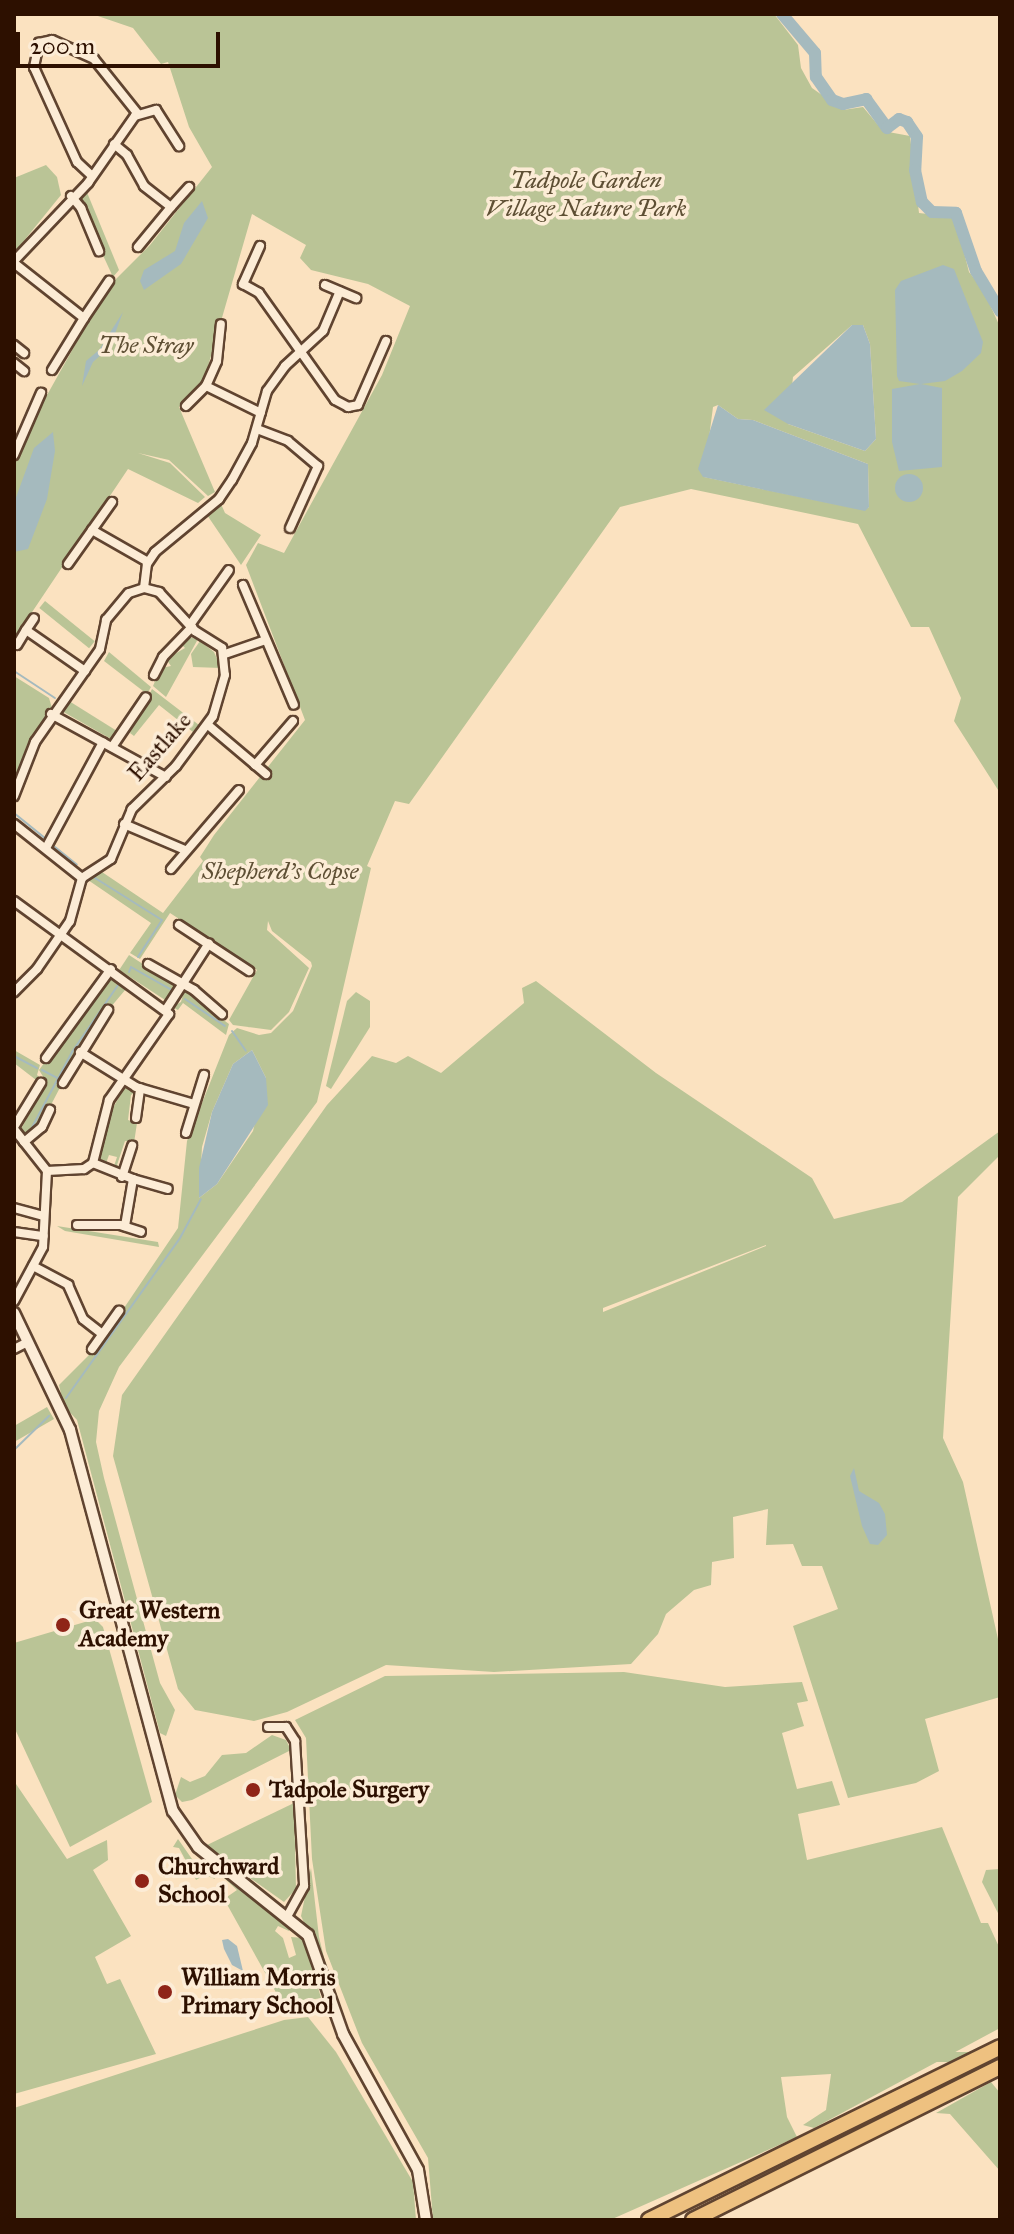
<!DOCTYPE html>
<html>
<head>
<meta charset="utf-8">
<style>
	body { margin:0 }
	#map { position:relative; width:1014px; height:2234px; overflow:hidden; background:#fbe2c0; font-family:"IM FELL Great Primer",serif }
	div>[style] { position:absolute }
	.green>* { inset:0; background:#bac496; transform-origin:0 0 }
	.water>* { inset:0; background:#a5babe }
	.round { border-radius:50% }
	.stream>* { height:2px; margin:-1px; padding:0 1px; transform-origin:1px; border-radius:1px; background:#a5babe }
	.river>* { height:12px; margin:-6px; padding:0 6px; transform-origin:6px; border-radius:6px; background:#a5babe }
	.roads { filter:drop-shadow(2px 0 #604430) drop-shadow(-2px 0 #604430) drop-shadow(0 2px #604430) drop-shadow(0 -2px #604430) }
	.minor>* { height:8px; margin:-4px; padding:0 4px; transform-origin:4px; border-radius:4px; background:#fcecd6 }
	.tertiary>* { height:10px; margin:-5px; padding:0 5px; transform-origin:5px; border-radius:5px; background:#fcecd6 }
	.trunk>* { height:14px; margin:-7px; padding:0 7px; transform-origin:7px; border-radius:7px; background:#eec180 }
	.dots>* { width:22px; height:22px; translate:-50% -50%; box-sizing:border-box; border:4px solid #fcecd6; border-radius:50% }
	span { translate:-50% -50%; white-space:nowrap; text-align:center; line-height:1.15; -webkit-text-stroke:7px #fcecd6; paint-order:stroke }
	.park-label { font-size:24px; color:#5e4f34; font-style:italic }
	.street-label { font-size:24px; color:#2d1000 }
	.poi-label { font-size:24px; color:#2d1000; font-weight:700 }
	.left { translate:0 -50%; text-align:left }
	.frame { position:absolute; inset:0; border:16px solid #2d1000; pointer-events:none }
	.scale { position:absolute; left:16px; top:32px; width:204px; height:36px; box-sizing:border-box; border:4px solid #2d1000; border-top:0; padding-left:10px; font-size:24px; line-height:28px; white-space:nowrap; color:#2d1000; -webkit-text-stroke:6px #fcecd6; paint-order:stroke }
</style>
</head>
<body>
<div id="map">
	<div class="green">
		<div style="clip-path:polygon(evenodd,92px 14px,774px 14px,798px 45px,801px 68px,812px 88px,843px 110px,863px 107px,883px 131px,910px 136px,919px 213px,955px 217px,969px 272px,983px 289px,1000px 327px,1000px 793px,954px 721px,961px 698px,929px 627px,911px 627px,858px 524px,691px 489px,620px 507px,409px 804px,395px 801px,367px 866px,371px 868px,317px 1102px,119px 1367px,99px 1411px,96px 1442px,104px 1478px,160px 1683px,175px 1710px,166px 1736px,160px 1733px,77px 1420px,64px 1406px,59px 1385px,99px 1345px,178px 1228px,187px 1141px,229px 1035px,237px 1028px,259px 1035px,271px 1033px,293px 1011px,312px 966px,311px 962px,272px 931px,268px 921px,267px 930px,309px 968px,289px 1012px,271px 1030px,233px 1025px,229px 1020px,257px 970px,170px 913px,140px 959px,130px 953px,151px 923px,88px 880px,99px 870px,163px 913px,203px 861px,200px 857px,214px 835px,305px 720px,246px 565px,258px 543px,284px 553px,382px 375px,410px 306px,368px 284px,311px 270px,300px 258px,306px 245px,252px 214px,204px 380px,179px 407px,215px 492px,208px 496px,169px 460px,138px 453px,170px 463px,205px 497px,198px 503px,128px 469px,14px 639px,14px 463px,28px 429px,107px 288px,150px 245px,212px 167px,189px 127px,168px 62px,161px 64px,133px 28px,92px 14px,852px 325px,863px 325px,870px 344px,876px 439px,865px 451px,788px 424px,793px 377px,852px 325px,92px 14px,718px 405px,738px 419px,753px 420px,868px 464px,869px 507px,864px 510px,704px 477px,713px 407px,718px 405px,92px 14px,252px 1050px,266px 1078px,253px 1131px,217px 1184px,199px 1198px,202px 1147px,212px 1112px,233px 1064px,252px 1050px)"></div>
		<div style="clip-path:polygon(46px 165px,57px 177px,61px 195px,14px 253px,14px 178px)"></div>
		<div style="clip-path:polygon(86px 190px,119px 270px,113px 277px,77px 199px)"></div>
		<div style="clip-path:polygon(221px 504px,225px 513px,261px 535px,241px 565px,205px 512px)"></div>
		<div style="left:45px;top:601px;width:64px;height:9px;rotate:39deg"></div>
		<div style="clip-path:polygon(188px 637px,198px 639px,166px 697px,153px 686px,156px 679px,161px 668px,171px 666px,166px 659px,185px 648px,181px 644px)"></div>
		<div style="clip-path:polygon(200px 641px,214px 652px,221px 668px,193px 667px,191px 654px)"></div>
		<div style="clip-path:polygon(109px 652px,151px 687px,147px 694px,104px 661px)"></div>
		<div style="clip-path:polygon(14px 676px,49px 698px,52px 708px,27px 745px,14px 781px)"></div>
		<div style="clip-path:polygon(152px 689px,199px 725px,193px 732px,159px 705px,134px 736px,130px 733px)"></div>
		<div style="clip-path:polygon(69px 701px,117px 731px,111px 739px,60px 710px)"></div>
		<div style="left:129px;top:955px;width:57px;height:18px;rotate:33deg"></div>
		<div style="clip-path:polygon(108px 977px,126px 989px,88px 1034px,42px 1122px,27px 1138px,21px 1129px,47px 1083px,39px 1070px)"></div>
		<div style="clip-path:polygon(evenodd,536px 981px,656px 1073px,812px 1178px,834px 1219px,902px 1202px,1000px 1131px,1000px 1155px,958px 1197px,943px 1438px,963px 1482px,1000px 1648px,1000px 1697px,925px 1719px,939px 1771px,916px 1783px,848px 1798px,793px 1626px,838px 1609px,822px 1566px,802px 1566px,793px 1544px,766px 1545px,768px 1509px,733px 1517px,734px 1558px,712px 1562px,711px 1585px,694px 1590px,666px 1614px,658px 1634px,631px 1664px,494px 1672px,386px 1665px,287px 1712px,254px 1721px,195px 1710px,178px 1689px,113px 1456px,122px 1395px,327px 1105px,372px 1056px,396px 1063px,408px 1056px,441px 1073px,524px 1003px,522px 988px,536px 981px,766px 1245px,766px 1246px,603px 1312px,603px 1308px,766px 1245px)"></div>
		<div style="clip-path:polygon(184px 991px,229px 1024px,226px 1035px,183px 1003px,178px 1010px,172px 1007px,181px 1002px)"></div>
		<div style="clip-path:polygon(356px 992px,370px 1001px,370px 1027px,331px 1089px,326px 1086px,347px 1001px)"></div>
		<div style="clip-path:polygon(14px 1050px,40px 1065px,37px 1075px,45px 1082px,19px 1127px,40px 1083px,14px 1063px)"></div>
		<div style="clip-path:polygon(125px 1087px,137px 1091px,131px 1095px,128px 1120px,137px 1123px,134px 1143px,125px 1141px,117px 1165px,123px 1168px,121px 1175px,112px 1172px,117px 1157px,109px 1155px,105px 1166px,99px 1164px,110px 1113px)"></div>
		<div style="clip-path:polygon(57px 1226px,158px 1242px,159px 1247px,65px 1231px)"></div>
		<div style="left:47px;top:1407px;width:14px;height:45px;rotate:60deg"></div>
		<div style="clip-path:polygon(95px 1619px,103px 1627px,152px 1802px,70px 1847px,14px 1727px,14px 1643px)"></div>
		<div style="clip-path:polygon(624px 1672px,725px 1687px,802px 1682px,808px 1701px,797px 1703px,804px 1726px,782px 1733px,797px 1789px,832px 1781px,840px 1805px,798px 1814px,807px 1860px,942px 1827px,981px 1923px,988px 1923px,1000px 1949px,1000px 2028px,814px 2128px,803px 2125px,826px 2110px,831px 2074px,781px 2077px,787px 2117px,797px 2137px,610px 2220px,433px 2220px,428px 2158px,362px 2043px,326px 1951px,312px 1859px,306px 1738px,295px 1720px,385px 1676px)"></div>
		<div style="clip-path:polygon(272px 1735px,286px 1740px,291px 1750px,192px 1800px,182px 1802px,175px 1795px,181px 1777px,190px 1782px,205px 1776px,222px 1755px,246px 1753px)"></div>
		<div style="clip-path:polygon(14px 1781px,67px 1859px,107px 1840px,108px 1860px,93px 1870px,131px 1936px,95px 1957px,107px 1984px,120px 1979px,156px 2054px,14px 2094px)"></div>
		<div style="clip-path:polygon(294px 1803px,296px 1889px,284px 1902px,205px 1846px)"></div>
		<div style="clip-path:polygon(178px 1839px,192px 1859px,213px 1874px,215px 1879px,205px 1875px,196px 1880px,179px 1848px,173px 1847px)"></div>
		<div style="clip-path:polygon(198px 1854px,292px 1926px,289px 1931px,278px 1926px,275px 1931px,283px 1938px,289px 1958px,296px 1955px,291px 1937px,304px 1938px,321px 1998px,283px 2005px,224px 1899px,237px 1890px)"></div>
		<div style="clip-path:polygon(311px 1868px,319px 1937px,328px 1974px,301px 1916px)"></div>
		<div style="clip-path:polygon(1000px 1869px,1000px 1917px,982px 1882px,986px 1870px)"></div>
		<div style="clip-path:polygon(308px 2017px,336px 2052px,413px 2182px,416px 2220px,14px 2220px,14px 2108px,284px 2020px)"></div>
		<div style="left:1000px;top:2052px;width:10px;height:379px;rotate:90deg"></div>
		<div style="clip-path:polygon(991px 2082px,1000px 2093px,1000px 2171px,950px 2114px,936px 2113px)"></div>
	</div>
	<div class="water">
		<div style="clip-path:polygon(202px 201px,208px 218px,181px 264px,144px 290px,140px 281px,144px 270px,175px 251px,184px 223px)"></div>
		<div style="clip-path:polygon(943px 265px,954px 269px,983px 342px,981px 353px,962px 371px,945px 381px,921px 384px,942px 388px,942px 467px,899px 471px,892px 442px,892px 389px,920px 384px,899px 381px,897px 376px,895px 290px,901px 281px)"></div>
		<div style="clip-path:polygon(123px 312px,110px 347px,93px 362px,82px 386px,86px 361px,99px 350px)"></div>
		<div style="clip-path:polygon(852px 325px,863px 325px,870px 344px,876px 439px,865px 451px,788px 424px,764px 410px)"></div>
		<div style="clip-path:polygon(718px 405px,738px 419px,753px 420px,868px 464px,869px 507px,865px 511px,703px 477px,698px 469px)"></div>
		<div style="clip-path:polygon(53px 432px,55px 451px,47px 499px,28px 549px,14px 552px,14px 503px,34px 448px)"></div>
		<div class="round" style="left:895px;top:474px;width:28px;height:28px"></div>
		<div style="clip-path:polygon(252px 1050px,266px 1078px,268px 1105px,217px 1184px,199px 1198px,199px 1168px,212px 1112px,233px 1064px)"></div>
		<div style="clip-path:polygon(854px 1468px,859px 1491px,879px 1503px,885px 1514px,887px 1535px,878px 1545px,870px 1544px,862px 1526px,850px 1476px)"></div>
		<div style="clip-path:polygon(228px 1939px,237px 1946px,243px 1971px,232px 1965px,224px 1949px,222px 1940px)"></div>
	</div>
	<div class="stream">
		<div style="left:14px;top:671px;width:49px;rotate:33.4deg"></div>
		<div style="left:14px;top:813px;width:41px;rotate:39.1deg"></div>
		<div style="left:55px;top:847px;width:28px;rotate:39deg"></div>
		<div style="left:95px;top:878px;width:79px;rotate:32.1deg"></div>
		<div style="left:162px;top:920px;width:44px;rotate:123deg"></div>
		<div style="left:129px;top:972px;width:5px;rotate:-68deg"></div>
		<div style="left:131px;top:967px;width:45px;rotate:29.4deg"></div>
		<div style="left:185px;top:999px;width:48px;rotate:34deg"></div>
		<div style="left:232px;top:1031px;width:24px;rotate:55deg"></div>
		<div style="left:14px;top:1056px;width:26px;rotate:28deg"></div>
		<div style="left:42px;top:1070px;width:17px;rotate:28deg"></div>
		<div style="left:29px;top:1133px;width:92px;rotate:-62deg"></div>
		<div style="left:72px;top:1052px;width:81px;rotate:-55.5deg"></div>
		<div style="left:14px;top:1156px;width:1px;rotate:-90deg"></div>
		<div style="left:66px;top:1398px;width:196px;rotate:-54.5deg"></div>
		<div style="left:180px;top:1238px;width:44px;rotate:-61.7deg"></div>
		<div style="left:14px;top:1450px;width:49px;rotate:-44.2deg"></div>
	</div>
	<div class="river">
		<div style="left:782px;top:14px;width:51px;rotate:49.8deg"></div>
		<div style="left:815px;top:53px;width:24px;rotate:88deg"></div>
		<div style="left:816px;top:77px;width:28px;rotate:55deg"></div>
		<div style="left:832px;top:100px;width:12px;rotate:20deg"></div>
		<div style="left:843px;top:104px;width:24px;rotate:-12deg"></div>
		<div style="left:866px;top:99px;width:36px;rotate:54deg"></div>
		<div style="left:887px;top:128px;width:15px;rotate:-37deg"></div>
		<div style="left:899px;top:119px;width:9px;rotate:21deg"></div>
		<div style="left:907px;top:122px;width:18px;rotate:56deg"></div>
		<div style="left:917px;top:137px;width:33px;rotate:93deg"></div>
		<div style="left:915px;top:170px;width:33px;rotate:78deg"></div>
		<div style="left:922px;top:202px;width:14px;rotate:45deg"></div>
		<div style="left:932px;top:212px;width:24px;rotate:2deg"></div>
		<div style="left:956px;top:213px;width:61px;rotate:71deg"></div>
		<div style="left:976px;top:271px;width:47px;rotate:59deg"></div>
	</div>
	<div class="roads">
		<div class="minor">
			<div style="left:114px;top:144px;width:17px;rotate:40deg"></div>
			<div style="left:127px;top:155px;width:35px;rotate:61deg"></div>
			<div style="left:144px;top:186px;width:34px;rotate:38deg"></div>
			<div style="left:171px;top:207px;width:52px;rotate:129.5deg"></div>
			<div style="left:91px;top:175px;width:19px;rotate:-137deg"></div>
			<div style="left:77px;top:162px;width:104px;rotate:-114.4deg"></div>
			<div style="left:34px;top:67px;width:25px;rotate:-78deg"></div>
			<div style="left:39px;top:43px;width:13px;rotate:-13deg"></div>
			<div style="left:52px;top:40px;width:46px;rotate:24.3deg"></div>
			<div style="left:94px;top:59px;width:70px;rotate:51.3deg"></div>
			<div style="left:71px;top:196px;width:16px;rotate:50deg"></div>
			<div style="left:81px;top:208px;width:47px;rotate:67.3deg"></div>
			<div style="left:171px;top:207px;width:27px;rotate:-48deg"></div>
			<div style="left:260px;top:246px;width:42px;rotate:114.1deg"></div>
			<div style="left:243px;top:284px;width:18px;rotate:29deg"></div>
			<div style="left:259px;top:293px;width:131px;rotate:54.6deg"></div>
			<div style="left:335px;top:400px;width:15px;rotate:28deg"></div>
			<div style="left:348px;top:407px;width:10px;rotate:-11deg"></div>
			<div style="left:358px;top:405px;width:70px;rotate:-66.4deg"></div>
			<div style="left:14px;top:261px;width:108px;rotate:-46.5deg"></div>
			<div style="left:88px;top:183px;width:82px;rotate:-55deg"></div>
			<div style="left:135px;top:116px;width:22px;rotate:-16deg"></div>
			<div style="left:156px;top:110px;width:43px;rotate:57.4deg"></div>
			<div style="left:14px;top:263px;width:89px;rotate:38.2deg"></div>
			<div style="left:84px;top:318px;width:45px;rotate:-56deg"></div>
			<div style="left:325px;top:285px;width:34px;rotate:23deg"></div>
			<div style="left:14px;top:345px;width:13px;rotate:39deg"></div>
			<div style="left:14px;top:363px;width:13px;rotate:39deg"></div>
			<div style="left:52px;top:370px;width:61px;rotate:-58.4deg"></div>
			<div style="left:206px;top:386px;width:27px;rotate:-66deg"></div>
			<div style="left:217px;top:361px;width:37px;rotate:-84deg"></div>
			<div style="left:186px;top:406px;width:28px;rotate:-45deg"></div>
			<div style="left:206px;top:386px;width:61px;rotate:26.1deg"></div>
			<div style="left:257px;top:429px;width:33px;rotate:21deg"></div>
			<div style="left:288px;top:441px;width:39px;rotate:40deg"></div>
			<div style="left:318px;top:466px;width:68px;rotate:114.3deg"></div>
			<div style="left:14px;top:455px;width:68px;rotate:-66.5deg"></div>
			<div style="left:92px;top:530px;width:64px;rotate:29.7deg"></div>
			<div style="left:68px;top:564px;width:76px;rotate:-54.6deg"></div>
			<div style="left:243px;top:585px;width:130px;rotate:67deg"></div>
			<div style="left:144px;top:588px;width:24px;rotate:-83deg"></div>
			<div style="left:147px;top:564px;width:14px;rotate:-56deg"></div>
			<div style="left:155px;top:552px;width:83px;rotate:-39.6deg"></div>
			<div style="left:219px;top:499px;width:23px;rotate:-56deg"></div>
			<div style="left:232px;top:480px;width:42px;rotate:-61.6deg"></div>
			<div style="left:252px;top:443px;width:54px;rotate:-73.9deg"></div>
			<div style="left:267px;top:391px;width:31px;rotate:-54deg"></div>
			<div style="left:285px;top:366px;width:52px;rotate:-42.6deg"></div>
			<div style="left:323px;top:331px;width:43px;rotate:-67deg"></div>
			<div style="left:190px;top:625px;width:67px;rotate:-54.7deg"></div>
			<div style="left:26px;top:630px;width:14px;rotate:-56deg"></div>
			<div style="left:17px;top:645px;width:17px;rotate:-59deg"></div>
			<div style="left:26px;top:630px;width:72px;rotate:34.8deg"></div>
			<div style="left:225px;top:654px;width:43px;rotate:-18.9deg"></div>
			<div style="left:154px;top:675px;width:20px;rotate:-63deg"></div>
			<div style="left:163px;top:657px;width:42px;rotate:-46deg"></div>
			<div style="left:51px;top:714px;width:131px;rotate:28.7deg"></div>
			<div style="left:208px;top:725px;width:76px;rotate:40.2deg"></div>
			<div style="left:112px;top:747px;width:60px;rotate:-55.8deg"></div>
			<div style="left:255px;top:765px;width:58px;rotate:-49.2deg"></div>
			<div style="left:14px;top:796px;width:58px;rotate:-68.7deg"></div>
			<div style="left:35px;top:742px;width:113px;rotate:-55deg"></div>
			<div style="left:100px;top:649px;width:30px;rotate:-78deg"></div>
			<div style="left:106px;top:620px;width:35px;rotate:-50deg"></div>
			<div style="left:129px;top:593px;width:16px;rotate:-18deg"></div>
			<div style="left:144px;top:588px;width:16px;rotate:15deg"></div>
			<div style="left:159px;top:592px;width:53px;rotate:47.3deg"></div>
			<div style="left:195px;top:631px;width:32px;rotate:32deg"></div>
			<div style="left:222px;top:648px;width:27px;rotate:84deg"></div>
			<div style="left:225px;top:675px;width:43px;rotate:106.3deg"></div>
			<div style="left:213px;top:716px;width:62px;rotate:126.5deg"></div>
			<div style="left:176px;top:766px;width:62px;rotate:135.7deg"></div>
			<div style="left:132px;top:809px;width:54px;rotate:112.8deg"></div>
			<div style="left:111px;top:859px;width:35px;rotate:147deg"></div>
			<div style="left:82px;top:878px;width:45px;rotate:105.6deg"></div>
			<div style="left:70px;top:921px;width:58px;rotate:124.5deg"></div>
			<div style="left:37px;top:969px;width:33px;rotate:135deg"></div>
			<div style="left:14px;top:824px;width:87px;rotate:38.5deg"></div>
			<div style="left:124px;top:824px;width:66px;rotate:23.1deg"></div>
			<div style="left:46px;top:848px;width:120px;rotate:-61.7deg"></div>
			<div style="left:171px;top:869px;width:104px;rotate:-49.3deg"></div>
			<div style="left:14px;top:901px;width:192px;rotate:36.1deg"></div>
			<div style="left:169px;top:1014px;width:105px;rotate:124.9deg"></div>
			<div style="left:109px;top:1100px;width:65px;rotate:104.3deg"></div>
			<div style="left:93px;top:1163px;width:11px;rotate:146deg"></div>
			<div style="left:84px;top:1169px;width:37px;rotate:177deg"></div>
			<div style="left:179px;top:925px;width:84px;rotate:33.3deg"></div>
			<div style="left:148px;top:964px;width:53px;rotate:29.5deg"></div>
			<div style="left:194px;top:990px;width:37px;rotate:41deg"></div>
			<div style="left:167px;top:1008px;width:77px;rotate:-57.1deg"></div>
			<div style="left:80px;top:1052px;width:66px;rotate:32deg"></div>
			<div style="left:136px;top:1087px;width:60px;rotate:16.3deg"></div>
			<div style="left:46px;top:1058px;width:110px;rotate:-53.9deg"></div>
			<div style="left:63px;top:1083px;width:86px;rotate:-58.3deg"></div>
			<div style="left:136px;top:1118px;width:30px;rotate:-82deg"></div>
			<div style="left:14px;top:1127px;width:52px;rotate:-58.5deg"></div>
			<div style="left:14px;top:1129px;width:53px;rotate:51.8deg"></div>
			<div style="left:47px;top:1171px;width:76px;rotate:93deg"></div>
			<div style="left:43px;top:1247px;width:61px;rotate:118.2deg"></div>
			<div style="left:186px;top:1133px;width:61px;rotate:-72.8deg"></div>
			<div style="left:24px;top:1142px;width:23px;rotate:-40deg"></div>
			<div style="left:42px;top:1127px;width:19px;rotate:-65deg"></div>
			<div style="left:93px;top:1163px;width:43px;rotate:21.8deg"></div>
			<div style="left:133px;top:1179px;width:48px;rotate:99.7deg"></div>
			<div style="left:122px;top:1177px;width:33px;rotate:-72deg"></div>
			<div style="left:133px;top:1179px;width:36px;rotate:16deg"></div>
			<div style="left:14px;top:1208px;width:31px;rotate:15deg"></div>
			<div style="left:77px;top:1225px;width:43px"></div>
			<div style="left:120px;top:1225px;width:22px;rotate:18deg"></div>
			<div style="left:14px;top:1232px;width:30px;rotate:8deg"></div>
			<div style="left:33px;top:1266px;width:40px;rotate:28deg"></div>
			<div style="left:68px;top:1285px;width:37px;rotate:66deg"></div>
			<div style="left:83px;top:1319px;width:24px;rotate:38deg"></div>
			<div style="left:14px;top:1349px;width:16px;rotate:-27deg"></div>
			<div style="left:92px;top:1349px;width:47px;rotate:-54.6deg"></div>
			<div style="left:268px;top:1727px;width:18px"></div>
			<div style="left:286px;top:1727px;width:17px;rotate:57deg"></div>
			<div style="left:295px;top:1741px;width:145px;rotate:86.4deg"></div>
			<div style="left:304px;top:1886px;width:33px;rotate:119deg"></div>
		</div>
		<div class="tertiary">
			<div style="left:14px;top:1313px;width:130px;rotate:64.4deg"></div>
			<div style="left:70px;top:1430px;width:395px;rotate:74.9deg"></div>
			<div style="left:173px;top:1811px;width:44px;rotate:55.2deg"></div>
			<div style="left:198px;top:1847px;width:141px;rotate:38.7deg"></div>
			<div style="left:308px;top:1935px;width:105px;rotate:70.5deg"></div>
			<div style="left:343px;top:2034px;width:155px;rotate:61.1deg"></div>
			<div style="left:418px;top:2170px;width:51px;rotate:80.9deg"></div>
		</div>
		<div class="trunk">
			<div style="left:649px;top:2220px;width:391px;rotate:-26.2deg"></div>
			<div style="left:693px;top:2220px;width:343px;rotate:-26.5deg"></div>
		</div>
	</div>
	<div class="dots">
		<div style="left:63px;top:1625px;background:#8f2418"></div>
		<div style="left:253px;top:1790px;background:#8f2418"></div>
		<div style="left:142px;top:1881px;background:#8f2418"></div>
		<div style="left:165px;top:1992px;background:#8f2418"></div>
	</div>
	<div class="park-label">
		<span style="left:586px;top:195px">Tadpole Garden<br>Village Nature Park</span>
		<span style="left:146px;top:346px">The Stray</span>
		<span style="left:280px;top:872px">Shepherd's Copse</span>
	</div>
	<div class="street-label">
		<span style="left:160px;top:747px;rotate:-49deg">Eastlake</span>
	</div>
	<div class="poi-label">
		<span class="left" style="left:79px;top:1625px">Great Western<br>Academy</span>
		<span class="left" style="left:269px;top:1790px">Tadpole Surgery</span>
		<span class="left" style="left:158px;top:1881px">Churchward<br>School</span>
		<span class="left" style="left:181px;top:1992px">William Morris<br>Primary School</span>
	</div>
	<div class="frame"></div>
	<div class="scale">200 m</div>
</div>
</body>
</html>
